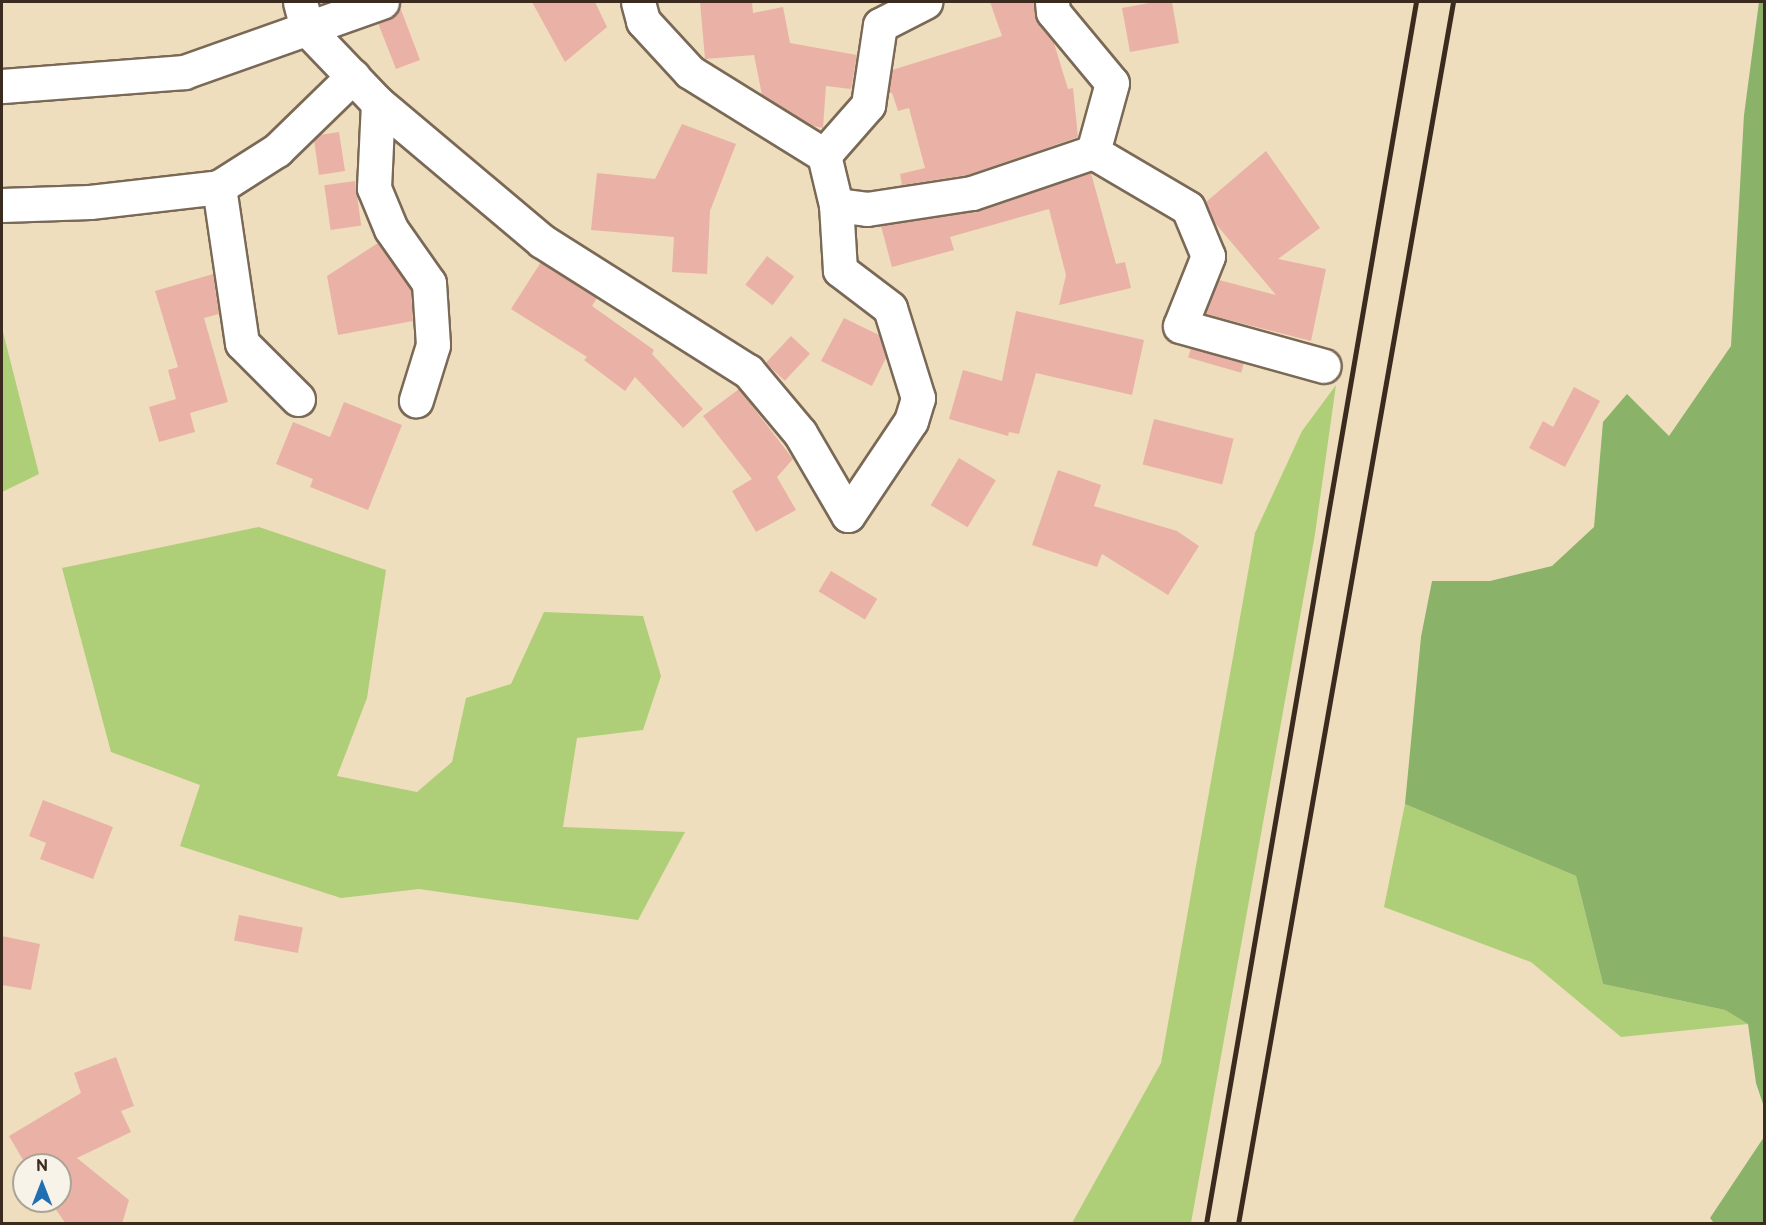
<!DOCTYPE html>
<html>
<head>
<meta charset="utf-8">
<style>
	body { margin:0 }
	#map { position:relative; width:1766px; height:1225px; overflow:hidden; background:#eedebd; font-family:"Balsamiq Sans",sans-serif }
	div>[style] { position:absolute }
	.green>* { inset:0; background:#aecf77 }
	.forest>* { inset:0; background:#8ab268 }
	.building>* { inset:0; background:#eab2a6; transform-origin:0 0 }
	.roads { filter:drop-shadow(2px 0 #7a6956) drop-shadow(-2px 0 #7a6956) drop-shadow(0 2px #7a6956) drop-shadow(0 -2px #7a6956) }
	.minor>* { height:33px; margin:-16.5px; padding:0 16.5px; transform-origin:16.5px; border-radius:16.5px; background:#fff }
	.rail>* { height:4.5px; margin:-2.25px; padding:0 2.25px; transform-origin:2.25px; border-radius:2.25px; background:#3b2a1e }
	span { translate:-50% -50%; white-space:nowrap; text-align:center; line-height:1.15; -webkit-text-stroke:6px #f7f3e8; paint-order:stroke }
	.frame { position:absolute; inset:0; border:3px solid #3b2a1e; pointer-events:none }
	.north { position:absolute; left:12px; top:1153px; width:60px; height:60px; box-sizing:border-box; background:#f7f3e8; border:2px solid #aca397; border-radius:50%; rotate:0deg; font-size:16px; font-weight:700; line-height:24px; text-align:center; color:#3b2a1e }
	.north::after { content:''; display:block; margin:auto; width:21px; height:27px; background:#1f6fb2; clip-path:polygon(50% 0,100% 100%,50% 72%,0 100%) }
</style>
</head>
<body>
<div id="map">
	<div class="green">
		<div style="clip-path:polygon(2px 328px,39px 474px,2px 492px)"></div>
		<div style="clip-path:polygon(1336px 385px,1315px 534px,1191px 1223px,1072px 1223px,1161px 1063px,1255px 533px,1302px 431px)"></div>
		<div style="clip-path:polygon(259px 527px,386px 570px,367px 698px,337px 776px,417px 792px,452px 762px,466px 698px,511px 684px,544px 612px,643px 616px,661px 676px,643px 730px,577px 738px,563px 827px,685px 832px,638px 920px,419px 889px,341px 898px,180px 846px,200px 785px,111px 752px,62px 568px)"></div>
		<div style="clip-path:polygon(1405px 804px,1576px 876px,1603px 984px,1725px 1010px,1748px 1024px,1621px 1037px,1531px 962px,1384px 907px)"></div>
	</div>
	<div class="forest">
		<div style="clip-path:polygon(1759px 2px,1764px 2px,1764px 1107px,1756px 1083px,1748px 1024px,1725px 1010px,1603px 984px,1576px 876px,1405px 804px,1421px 637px,1432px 581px,1490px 581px,1552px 566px,1594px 527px,1603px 422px,1627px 394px,1669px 436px,1731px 346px,1744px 115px)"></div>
		<div style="clip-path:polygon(1764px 1137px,1764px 1223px,1714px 1223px,1710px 1218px)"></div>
	</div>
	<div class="building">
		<div style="clip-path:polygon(532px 2px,595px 2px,607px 27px,565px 62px)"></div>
		<div style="clip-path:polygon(700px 2px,752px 2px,753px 13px,783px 7px,790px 43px,857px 55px,851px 89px,826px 86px,823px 128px,813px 126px,762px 95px,754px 55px,705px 59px)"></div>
		<div style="clip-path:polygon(990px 2px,1034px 2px,1038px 23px,1054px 43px,1068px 89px,1073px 88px,1078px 137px,968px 175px,902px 185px,900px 174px,925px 168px,909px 108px,898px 111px,892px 93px,889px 93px,892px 70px,1002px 36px)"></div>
		<div style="clip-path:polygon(1155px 2px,1172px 2px,1179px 43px,1130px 52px,1122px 8px)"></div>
		<div style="clip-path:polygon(400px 7px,420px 60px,396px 69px,378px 23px,396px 15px)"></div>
		<div style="clip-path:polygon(682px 124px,736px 144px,710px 211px,707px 274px,672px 272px,674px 237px,591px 230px,597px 173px,655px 179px)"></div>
		<div style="clip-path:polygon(339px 132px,345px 171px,319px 175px,314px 140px,319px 135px)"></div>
		<div style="clip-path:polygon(1266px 151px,1320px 228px,1278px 259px,1326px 269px,1311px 341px,1205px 314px,1219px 280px,1276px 295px,1215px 223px,1206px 202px)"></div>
		<div style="clip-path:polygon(1091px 173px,1116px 264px,1125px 262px,1131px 288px,1059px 305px,1066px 275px,1049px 209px,950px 237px,954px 250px,892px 267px,881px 226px,978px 211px)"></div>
		<div style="left:355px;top:181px;width:45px;height:31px;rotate:82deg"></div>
		<div style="clip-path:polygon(378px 243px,411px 289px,413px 321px,338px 335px,327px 276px)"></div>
		<div style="left:767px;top:256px;width:34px;height:36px;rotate:37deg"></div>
		<div style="clip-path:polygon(541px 262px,597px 298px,592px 306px,654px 350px,652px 354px,703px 409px,683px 428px,635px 377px,625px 391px,584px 360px,587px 357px,511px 309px)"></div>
		<div style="clip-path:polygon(213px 274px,219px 314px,204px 318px,228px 402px,190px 413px,195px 432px,159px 442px,149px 407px,176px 399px,168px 370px,178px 367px,155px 291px)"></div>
		<div style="clip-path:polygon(1016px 311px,1144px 340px,1132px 395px,1036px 373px,1019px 434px,1009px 432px,1008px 436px,949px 419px,963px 370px,1002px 381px)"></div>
		<div style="clip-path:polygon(844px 318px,879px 335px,886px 358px,872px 386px,821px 361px)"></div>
		<div style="left:791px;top:336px;width:26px;height:37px;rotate:43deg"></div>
		<div style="left:1191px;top:348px;width:55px;height:10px;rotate:16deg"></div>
		<div style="clip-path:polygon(1574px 387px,1600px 401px,1565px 467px,1529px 448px,1543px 421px,1553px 427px)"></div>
		<div style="clip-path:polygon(739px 389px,793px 459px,777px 477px,796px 510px,756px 532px,732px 491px,752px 479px,703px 416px)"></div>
		<div style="clip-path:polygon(344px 402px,402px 425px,368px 510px,310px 487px,313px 479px,276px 464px,293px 422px,330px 437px)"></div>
		<div style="left:1154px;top:419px;width:82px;height:47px;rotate:14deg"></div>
		<div style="left:959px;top:458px;width:43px;height:55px;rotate:31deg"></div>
		<div style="clip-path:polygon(1058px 470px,1101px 485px,1094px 506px,1177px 531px,1199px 546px,1168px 595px,1102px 554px,1097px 567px,1032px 545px)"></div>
		<div style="left:831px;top:571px;width:54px;height:24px;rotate:31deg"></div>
		<div style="clip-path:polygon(43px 800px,113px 827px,93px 879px,40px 859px,46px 843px,29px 836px)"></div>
		<div style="left:239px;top:915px;width:65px;height:26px;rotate:11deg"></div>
		<div style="clip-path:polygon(2px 936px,40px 944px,31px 990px,2px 985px)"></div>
		<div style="clip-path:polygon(116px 1057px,134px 1106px,121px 1111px,131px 1132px,77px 1158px,129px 1200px,122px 1224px,66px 1224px,50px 1201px,60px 1201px,60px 1165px,26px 1165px,9px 1136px,81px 1093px,74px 1073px)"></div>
	</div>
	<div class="roads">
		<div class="minor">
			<div style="left:300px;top:2px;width:28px;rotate:75deg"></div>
			<div style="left:307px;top:29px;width:103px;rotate:46.2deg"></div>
			<div style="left:378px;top:103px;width:214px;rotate:40.1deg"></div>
			<div style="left:542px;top:241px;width:244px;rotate:32.3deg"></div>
			<div style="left:748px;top:371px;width:81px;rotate:50deg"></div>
			<div style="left:800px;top:433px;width:95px;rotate:59.7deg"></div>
			<div style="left:848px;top:515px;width:113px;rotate:-56.2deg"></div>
			<div style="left:911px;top:421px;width:24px;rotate:-73deg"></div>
			<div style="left:918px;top:398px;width:94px;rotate:-107.3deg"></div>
			<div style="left:890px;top:308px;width:63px;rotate:-142.8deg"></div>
			<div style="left:840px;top:270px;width:65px;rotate:-93.5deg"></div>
			<div style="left:638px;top:2px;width:20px;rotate:75deg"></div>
			<div style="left:643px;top:21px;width:69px;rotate:47.3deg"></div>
			<div style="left:690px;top:72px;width:158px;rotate:31.8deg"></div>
			<div style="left:824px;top:155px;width:51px;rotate:76.5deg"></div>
			<div style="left:836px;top:205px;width:31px;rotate:7deg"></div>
			<div style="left:867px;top:209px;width:106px;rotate:-8.7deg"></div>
			<div style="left:972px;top:193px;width:128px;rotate:-18.7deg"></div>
			<div style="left:1093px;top:152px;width:110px;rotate:30.5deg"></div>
			<div style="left:1188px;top:208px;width:52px;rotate:67.4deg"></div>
			<div style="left:1208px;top:256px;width:75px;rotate:111.8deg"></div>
			<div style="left:1180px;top:326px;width:149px;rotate:15.5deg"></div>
			<div style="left:1052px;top:2px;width:10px;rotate:84deg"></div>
			<div style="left:1053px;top:12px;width:92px;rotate:50.3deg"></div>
			<div style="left:1112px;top:83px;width:72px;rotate:105.4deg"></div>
			<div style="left:2px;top:86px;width:183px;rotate:-4.4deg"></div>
			<div style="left:184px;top:72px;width:210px;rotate:-19.5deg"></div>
			<div style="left:378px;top:103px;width:85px;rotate:92.7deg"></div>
			<div style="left:374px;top:188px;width:44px;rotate:67.5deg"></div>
			<div style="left:391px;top:229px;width:66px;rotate:54.9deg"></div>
			<div style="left:429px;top:283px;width:62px;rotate:86.3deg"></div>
			<div style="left:433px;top:345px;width:58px;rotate:107.2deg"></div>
			<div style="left:824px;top:155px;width:67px;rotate:-48.7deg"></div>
			<div style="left:868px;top:105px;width:81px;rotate:-81.5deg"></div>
			<div style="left:880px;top:25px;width:51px;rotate:-27.1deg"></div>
			<div style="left:2px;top:205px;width:88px;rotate:-2deg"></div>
			<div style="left:90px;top:202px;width:130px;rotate:-6.6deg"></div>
			<div style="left:298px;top:399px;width:79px;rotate:-135deg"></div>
			<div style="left:242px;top:343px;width:158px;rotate:-98.4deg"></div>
			<div style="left:219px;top:187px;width:69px;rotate:-32.5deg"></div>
			<div style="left:277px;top:150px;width:106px;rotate:-44.2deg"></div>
		</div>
	</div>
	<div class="rail">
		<div style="left:1206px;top:1224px;width:1240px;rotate:-80.25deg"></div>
		<div style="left:1238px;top:1224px;width:1241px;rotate:-80.02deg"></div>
	</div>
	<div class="frame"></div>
	<div class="north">N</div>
</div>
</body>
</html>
